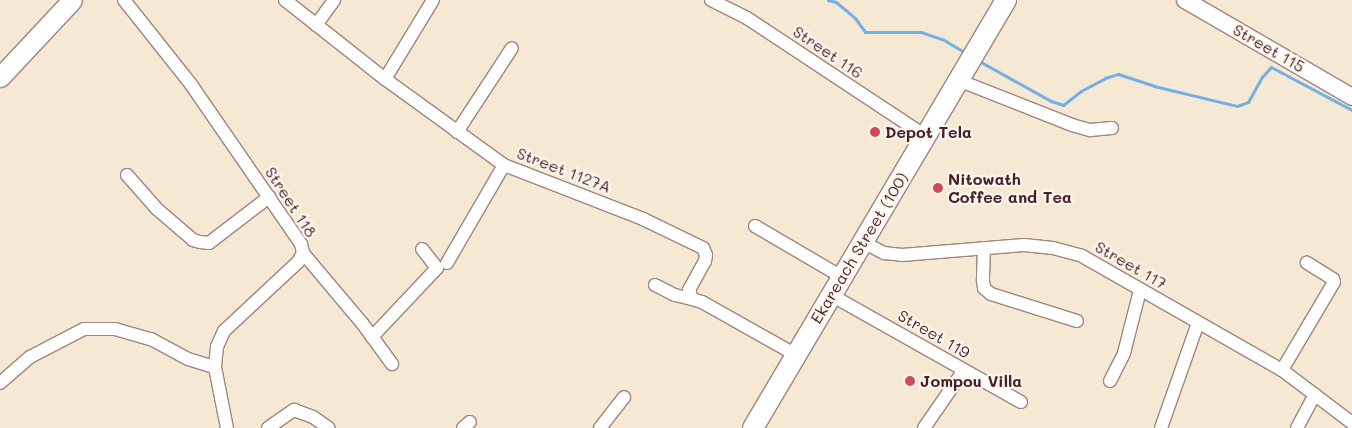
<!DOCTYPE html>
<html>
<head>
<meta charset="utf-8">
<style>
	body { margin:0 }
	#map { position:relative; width:1352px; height:428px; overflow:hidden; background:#f6e9d4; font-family:Mali,sans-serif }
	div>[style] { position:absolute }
	.stream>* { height:3px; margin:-1.5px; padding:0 1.5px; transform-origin:1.5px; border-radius:1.5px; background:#72b0e5 }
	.roads { filter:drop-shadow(1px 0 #a08480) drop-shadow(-1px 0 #a08480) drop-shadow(0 1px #a08480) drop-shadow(0 -1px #a08480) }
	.minor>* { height:12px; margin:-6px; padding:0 6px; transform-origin:6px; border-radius:6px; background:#fff }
	.tertiary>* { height:16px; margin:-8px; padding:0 8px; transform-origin:8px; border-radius:8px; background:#fff }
	.secondary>* { height:19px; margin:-9.5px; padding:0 9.5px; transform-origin:9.5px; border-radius:9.5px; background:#fff }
	.primary>* { height:20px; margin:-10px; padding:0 10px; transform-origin:10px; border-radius:10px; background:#fff }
	.dots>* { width:14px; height:14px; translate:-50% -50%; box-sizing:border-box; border:2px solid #fbf7ec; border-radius:50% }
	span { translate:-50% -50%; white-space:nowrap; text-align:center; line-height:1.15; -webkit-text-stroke:4.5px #fbf7ec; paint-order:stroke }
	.street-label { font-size:16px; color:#4a1f2b }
	.poi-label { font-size:16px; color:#4a1f2b; font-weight:700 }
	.left { translate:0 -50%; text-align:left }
</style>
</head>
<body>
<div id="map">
	<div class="stream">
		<div style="left:828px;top:0;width:8px;rotate:14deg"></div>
		<div style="left:836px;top:2px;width:25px;rotate:40deg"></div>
		<div style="left:855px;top:18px;width:17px;rotate:54deg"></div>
		<div style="left:865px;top:32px;width:56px"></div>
		<div style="left:921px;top:32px;width:24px;rotate:19deg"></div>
		<div style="left:944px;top:40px;width:27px;rotate:31deg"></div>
		<div style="left:979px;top:61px;width:82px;rotate:29.1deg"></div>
		<div style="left:1051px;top:101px;width:13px;rotate:18deg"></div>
		<div style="left:1063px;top:105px;width:23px;rotate:-38deg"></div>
		<div style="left:1081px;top:91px;width:27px;rotate:-28deg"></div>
		<div style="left:1105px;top:78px;width:14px;rotate:-17deg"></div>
		<div style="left:1118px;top:74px;width:38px;rotate:18deg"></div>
		<div style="left:1154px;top:86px;width:85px;rotate:13.5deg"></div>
		<div style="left:1237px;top:106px;width:12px;rotate:-20deg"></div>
		<div style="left:1248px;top:102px;width:29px;rotate:-61deg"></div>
		<div style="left:1262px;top:77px;width:13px;rotate:-48deg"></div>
		<div style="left:1271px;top:67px;width:92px;rotate:28deg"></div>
	</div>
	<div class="roads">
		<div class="minor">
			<div style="left:124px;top:0;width:106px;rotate:51.5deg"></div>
			<div style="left:190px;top:83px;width:196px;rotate:55.4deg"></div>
			<div style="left:301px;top:244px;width:9px;rotate:77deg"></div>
			<div style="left:303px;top:253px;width:10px;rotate:119deg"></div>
			<div style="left:298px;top:262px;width:101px;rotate:137deg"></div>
			<div style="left:224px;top:331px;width:17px;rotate:114deg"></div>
			<div style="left:217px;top:347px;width:20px;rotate:96deg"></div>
			<div style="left:215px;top:367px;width:62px;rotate:78.9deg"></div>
			<div style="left:285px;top:0;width:127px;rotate:38.3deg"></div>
			<div style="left:385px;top:79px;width:147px;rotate:35.9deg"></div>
			<div style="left:504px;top:165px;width:149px;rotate:21.2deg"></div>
			<div style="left:643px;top:219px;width:67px;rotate:25.8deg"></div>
			<div style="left:703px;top:248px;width:8px;rotate:67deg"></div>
			<div style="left:706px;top:255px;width:6px;rotate:99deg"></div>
			<div style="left:705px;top:261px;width:33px;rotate:119deg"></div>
			<div style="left:689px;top:290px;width:9px;rotate:72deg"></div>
			<div style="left:692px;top:299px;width:10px;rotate:17deg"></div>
			<div style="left:702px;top:302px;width:108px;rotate:29.4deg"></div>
			<div style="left:711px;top:0;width:40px;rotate:26.6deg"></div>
			<div style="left:747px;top:18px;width:214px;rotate:33.5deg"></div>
			<div style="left:316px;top:25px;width:31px;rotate:-54deg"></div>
			<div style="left:385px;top:79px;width:92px;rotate:-58.7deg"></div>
			<div style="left:958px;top:80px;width:123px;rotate:21.5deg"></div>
			<div style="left:1072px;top:125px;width:19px;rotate:16deg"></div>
			<div style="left:1090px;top:130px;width:22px;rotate:-5deg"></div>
			<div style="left:457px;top:132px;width:100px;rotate:-56.8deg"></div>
			<div style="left:127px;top:175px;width:45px;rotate:48.6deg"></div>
			<div style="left:157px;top:209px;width:48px;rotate:40.7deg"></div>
			<div style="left:193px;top:240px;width:7px;rotate:16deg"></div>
			<div style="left:200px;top:242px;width:9px;rotate:6deg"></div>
			<div style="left:209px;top:243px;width:76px;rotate:-37.5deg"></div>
			<div style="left:755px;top:226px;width:101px;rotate:30.4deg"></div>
			<div style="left:863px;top:242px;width:24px;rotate:28deg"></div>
			<div style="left:884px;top:253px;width:18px;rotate:6deg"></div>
			<div style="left:902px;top:255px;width:122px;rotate:-4.7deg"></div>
			<div style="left:1024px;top:245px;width:29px;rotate:6deg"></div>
			<div style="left:1053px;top:248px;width:30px;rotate:15deg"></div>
			<div style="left:1082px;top:256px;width:230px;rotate:29.7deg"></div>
			<div style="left:1282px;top:370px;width:88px;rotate:37.1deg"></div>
			<div style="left:984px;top:248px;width:33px;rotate:92deg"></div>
			<div style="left:983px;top:281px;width:7px;rotate:82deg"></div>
			<div style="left:984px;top:288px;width:9px;rotate:41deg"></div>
			<div style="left:991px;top:294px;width:90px;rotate:17.4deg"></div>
			<div style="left:303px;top:253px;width:92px;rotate:49.9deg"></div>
			<div style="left:362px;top:323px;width:51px;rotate:53.8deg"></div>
			<div style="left:447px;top:263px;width:113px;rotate:-59.8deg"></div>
			<div style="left:655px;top:285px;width:22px;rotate:27deg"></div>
			<div style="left:675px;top:295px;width:17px;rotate:13deg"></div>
			<div style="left:831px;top:295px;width:218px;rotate:29.4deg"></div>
			<div style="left:372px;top:337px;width:95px;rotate:-46.7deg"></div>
			<div style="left:437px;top:268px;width:24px;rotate:-128deg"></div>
			<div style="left:1282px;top:370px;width:102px;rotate:-59.4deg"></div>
			<div style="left:1334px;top:282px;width:3px;rotate:-108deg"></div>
			<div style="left:1333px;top:279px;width:31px;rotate:-148deg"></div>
			<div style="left:1110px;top:381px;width:31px;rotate:-63deg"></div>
			<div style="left:1124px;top:353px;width:65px;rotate:-75.7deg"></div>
			<div style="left:0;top:383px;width:40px;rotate:-41deg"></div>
			<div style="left:30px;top:357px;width:61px;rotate:-27.4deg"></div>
			<div style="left:84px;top:329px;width:31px"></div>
			<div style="left:115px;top:329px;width:37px;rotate:16deg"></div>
			<div style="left:151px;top:339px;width:42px;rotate:28.4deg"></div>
			<div style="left:188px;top:359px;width:28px;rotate:17deg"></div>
			<div style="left:268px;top:428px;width:32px;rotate:-35deg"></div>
			<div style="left:294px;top:410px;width:20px;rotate:20deg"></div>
			<div style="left:313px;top:417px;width:19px;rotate:35deg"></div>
			<div style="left:463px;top:428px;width:9px;rotate:-41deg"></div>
			<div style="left:600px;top:428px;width:39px;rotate:-52deg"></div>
			<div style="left:924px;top:428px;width:70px;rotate:-55.4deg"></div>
			<div style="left:1161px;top:428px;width:111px;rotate:-70.6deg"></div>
			<div style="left:1297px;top:428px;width:38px;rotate:-62deg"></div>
		</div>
		<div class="tertiary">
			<div style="left:1185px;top:0;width:193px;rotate:30.1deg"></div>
		</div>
		<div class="secondary">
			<div style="left:0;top:77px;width:105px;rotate:-46.9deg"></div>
		</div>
		<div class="primary">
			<div style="left:753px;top:428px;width:497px;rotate:-59.4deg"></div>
		</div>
	</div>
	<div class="dots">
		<div style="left:875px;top:132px;background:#d1495b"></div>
		<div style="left:938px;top:188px;background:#d1495b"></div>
		<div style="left:910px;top:381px;background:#d1495b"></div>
	</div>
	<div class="street-label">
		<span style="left:1269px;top:48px;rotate:30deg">Street 115</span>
		<span style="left:828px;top:52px;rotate:34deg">Street 116</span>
		<span style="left:564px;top:170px;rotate:21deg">Street 1127A</span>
		<span style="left:291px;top:202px;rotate:57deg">Street 118</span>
		<span style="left:859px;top:248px;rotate:-59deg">Ekareach Street (100)</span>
		<span style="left:1131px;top:265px;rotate:30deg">Street 117</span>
		<span style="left:934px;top:334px;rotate:30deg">Street 119</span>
	</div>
	<div class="poi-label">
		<span class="left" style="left:885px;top:132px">Depot Tela</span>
		<span class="left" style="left:948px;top:188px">Nitowath<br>Coffee and Tea</span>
		<span class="left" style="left:920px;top:381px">Jompou Villa</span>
	</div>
</div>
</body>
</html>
